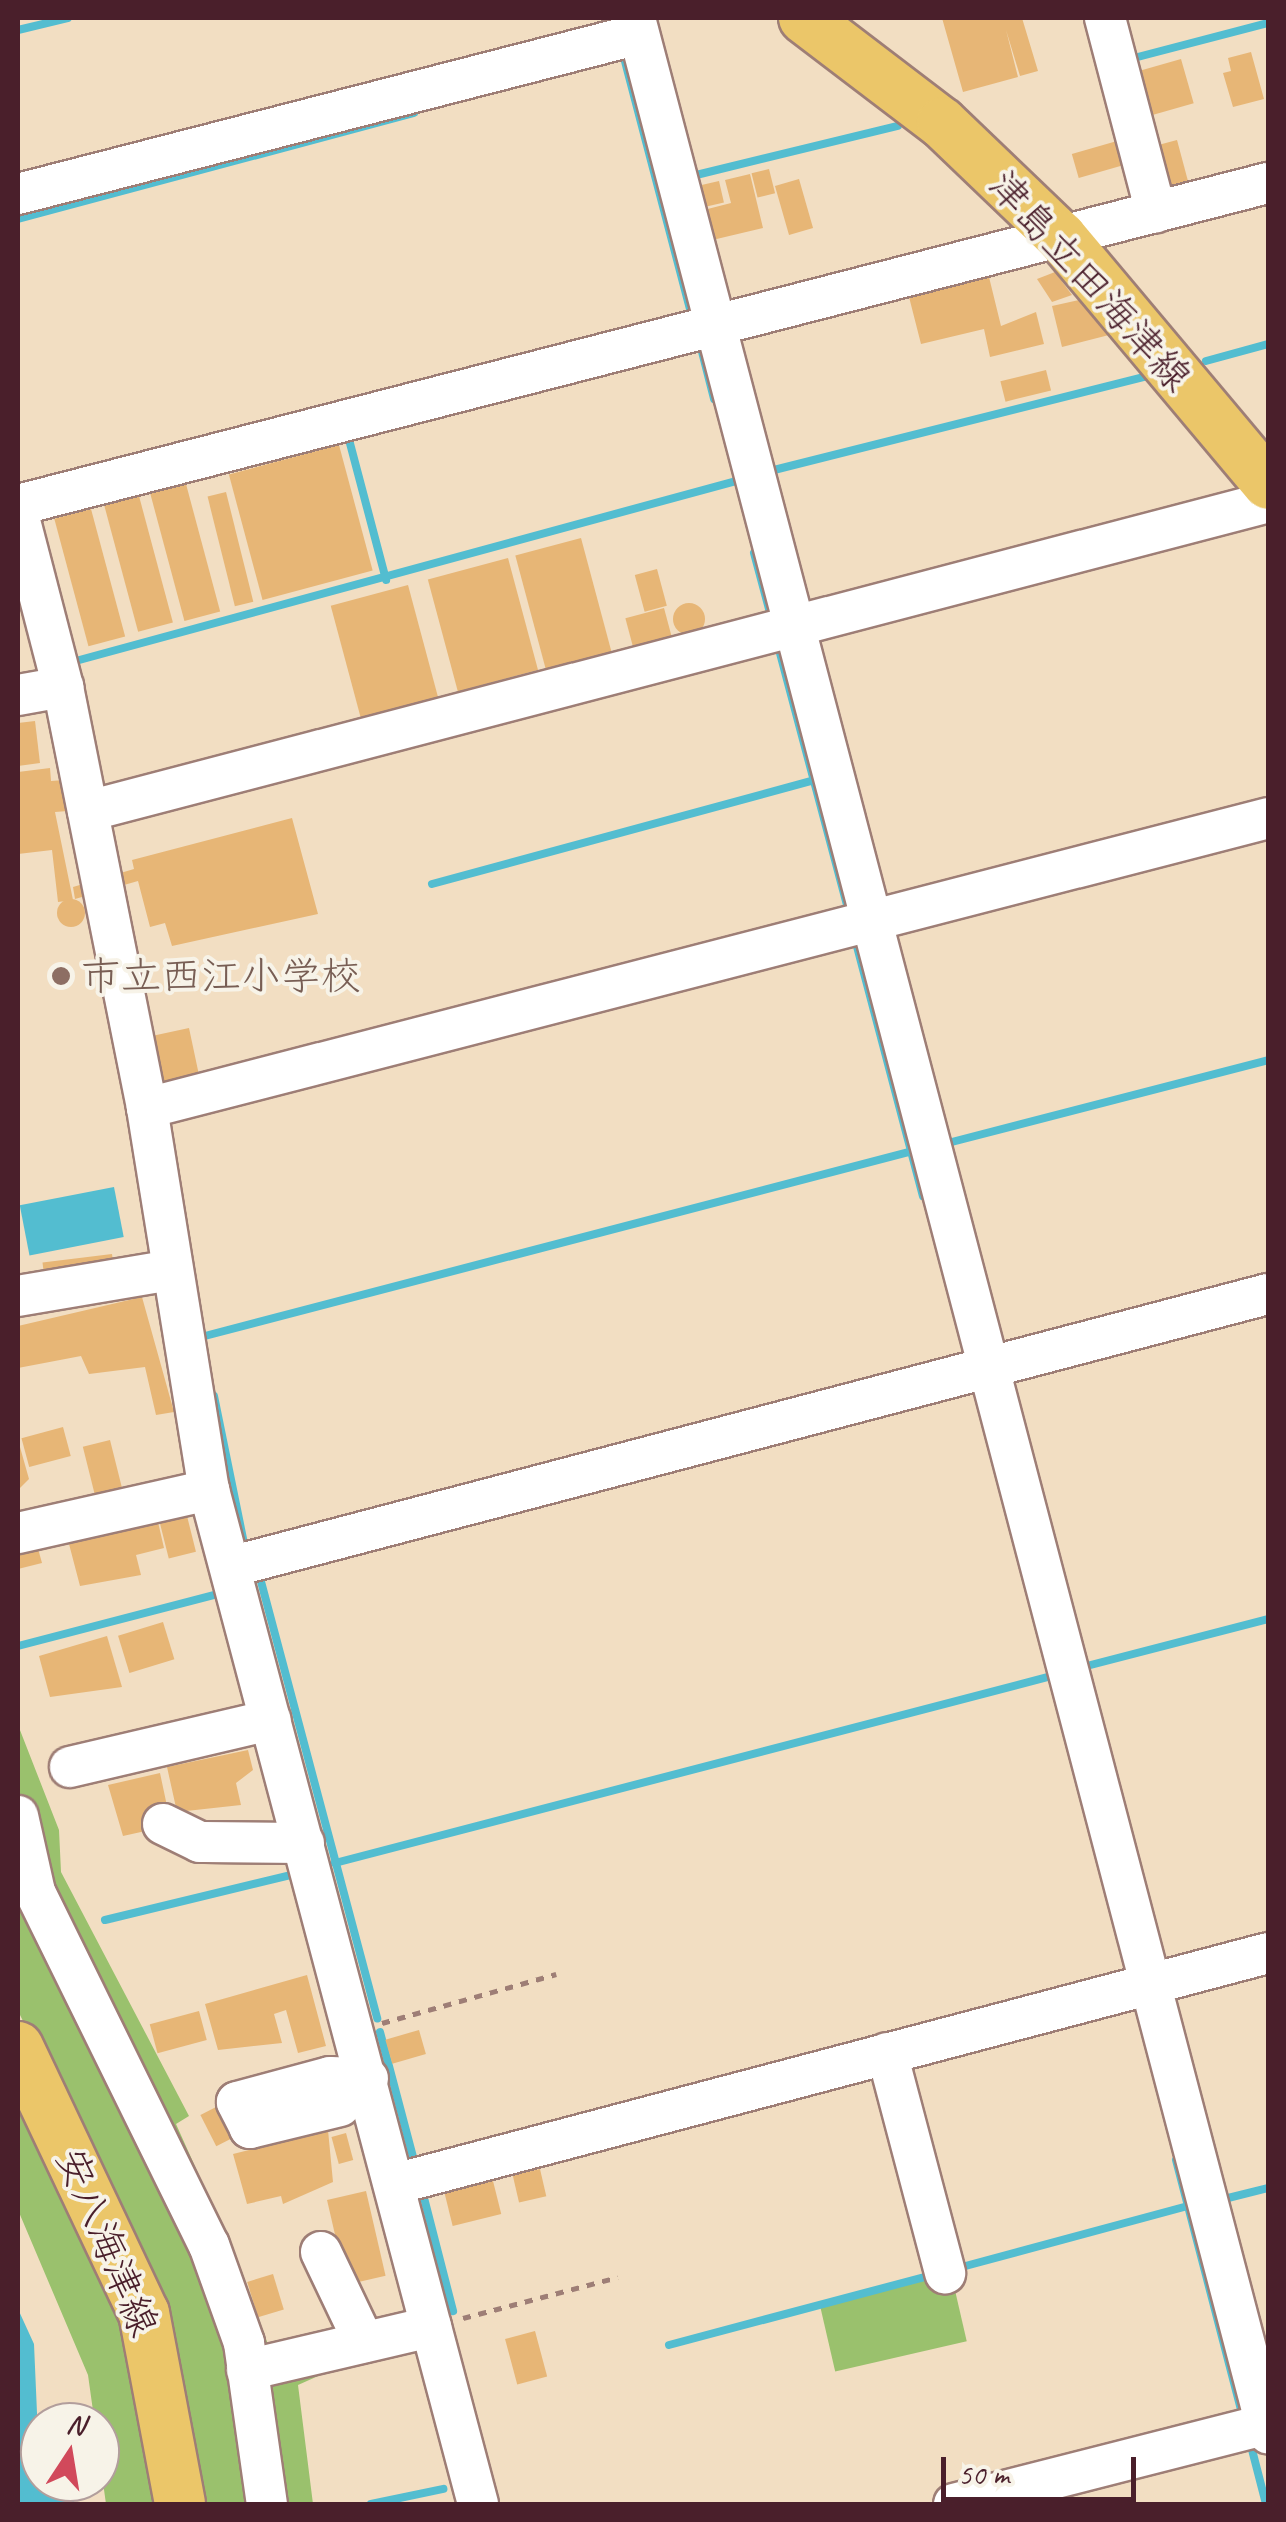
<!DOCTYPE html>
<html>
<head>
<meta charset="utf-8">
<style>
	body { margin:0 }
	#map { position:relative; width:1286px; height:2522px; overflow:hidden; background:#f2dec2; font-family:Caveat,"Klee One",sans-serif }
	div>[style] { position:absolute }
	.green>* { inset:0; background:#9ac16d; transform-origin:0 0 }
	.water>* { inset:0; background:#53bdd0; transform-origin:0 0 }
	.stream>* { height:8px; margin:-4px; padding:0 4px; transform-origin:4px; border-radius:4px; background:#53bdd0 }
	.building>* { inset:0; background:#e7b676; transform-origin:0 0 }
	.round { border-radius:50% }
	.path>* { height:5px; margin-top:-2.5px; transform-origin:0; background:repeating-linear-gradient(90deg,#9e7e76 0 8px,transparent 0 16px) }
	.roads { filter:drop-shadow(2px 0 #9e7e76) drop-shadow(-2px 0 #9e7e76) drop-shadow(0 2px #9e7e76) drop-shadow(0 -2px #9e7e76) }
	.minor>* { height:40px; margin:-20px; padding:0 20px; transform-origin:20px; border-radius:20px; background:#fff }
	.major>* { height:50px; margin:-25px; padding:0 25px; transform-origin:25px; border-radius:25px; background:#ebc669 }
	.dots>* { width:28px; height:28px; translate:-50% -50%; box-sizing:border-box; border:5px solid #f7f3e8; border-radius:50% }
	span { translate:-50% -50%; white-space:nowrap; text-align:center; line-height:1.15; -webkit-text-stroke:8px #f7f3e8; paint-order:stroke }
	.street-label { font-size:40px; color:#4a1f2b }
	.education-label { font-size:40px; color:#785e54 }
	.left { translate:0 -50%; text-align:left }
	.frame { position:absolute; inset:0; border:20px solid #4a1f2b; pointer-events:none }
	.north { position:absolute; left:20px; top:2402px; width:100px; height:100px; box-sizing:border-box; background:#f7f3e8; border:2px solid #b29e9c; border-radius:50%; rotate:12deg; font-size:28px; font-weight:700; line-height:40px; text-align:center; color:#4a1f2b }
	.north::after { content:''; display:block; margin:auto; width:35px; height:45px; background:#d1495b; clip-path:polygon(50% 0,100% 100%,50% 72%,0 100%) }
	.scale { position:absolute; left:941px; top:2457px; width:195px; height:45px; box-sizing:border-box; border:5px solid #4a1f2b; border-top:0; padding-left:12px; font-size:30px; line-height:35px; white-space:nowrap; color:#4a1f2b; -webkit-text-stroke:8px #f7f3e8; paint-order:stroke }
</style>
</head>
<body>
<div id="map">
	<div class="green">
		<div style="clip-path:polygon(18px 1725px,59px 1830px,61px 1872px,189px 2116px,176px 2124px,241px 2269px,270px 2350px,261px 2361px,62px 1932px,18px 1793px)"></div>
		<div style="clip-path:polygon(18px 1844px,201px 2243px,262px 2504px,198px 2504px,93px 2161px,18px 2011px)"></div>
		<div style="clip-path:polygon(18px 2087px,109px 2276px,167px 2504px,106px 2504px,88px 2375px,18px 2210px)"></div>
		<div style="left:951px;top:2273px;width:70px;height:135px;rotate:77deg"></div>
		<div style="clip-path:polygon(336px 2368px,298px 2385px,313px 2504px,278px 2504px,264px 2381px)"></div>
	</div>
	<div class="water">
		<div style="left:114px;top:1187px;width:51px;height:96px;rotate:79deg"></div>
		<div style="clip-path:polygon(18px 2309px,34px 2344px,40px 2482px,67px 2482px,75px 2504px,18px 2504px)"></div>
	</div>
	<div class="stream">
		<div style="left:18px;top:30px;width:51px;rotate:-13.5deg"></div>
		<div style="left:622px;top:50px;width:276px;rotate:75.3deg"></div>
		<div style="left:1130px;top:59px;width:143px;rotate:-14.6deg"></div>
		<div style="left:688px;top:177px;width:216px;rotate:-13.7deg"></div>
		<div style="left:18px;top:219px;width:410px;rotate:-15deg"></div>
		<div style="left:699px;top:340px;width:61px;rotate:75.7deg"></div>
		<div style="left:1206px;top:361px;width:64px;rotate:-15.3deg"></div>
		<div style="left:347px;top:432px;width:153px;rotate:75.2deg"></div>
		<div style="left:766px;top:472px;width:390px;rotate:-14.1deg"></div>
		<div style="left:754px;top:553px;width:69px;rotate:75deg"></div>
		<div style="left:777px;top:642px;width:280px;rotate:75.1deg"></div>
		<div style="left:72px;top:662px;width:688px;rotate:-15.25deg"></div>
		<div style="left:432px;top:884px;width:396px;rotate:-15.2deg"></div>
		<div style="left:855px;top:939px;width:266px;rotate:75.2deg"></div>
		<div style="left:944px;top:1144px;width:335px;rotate:-14.5deg"></div>
		<div style="left:201px;top:1337px;width:743px;rotate:-14.65deg"></div>
		<div style="left:214px;top:1396px;width:150px;rotate:78.5deg"></div>
		<div style="left:259px;top:1574px;width:460px;rotate:75.1deg"></div>
		<div style="left:18px;top:1646px;width:210px;rotate:-14.6deg"></div>
		<div style="left:1079px;top:1668px;width:195px;rotate:-14.5deg"></div>
		<div style="left:335px;top:1863px;width:741px;rotate:-14.62deg"></div>
		<div style="left:105px;top:1920px;width:195px;rotate:-13.6deg"></div>
		<div style="left:380px;top:2032px;width:141px;rotate:75.2deg"></div>
		<div style="left:1176px;top:2160px;width:267px;rotate:75.4deg"></div>
		<div style="left:422px;top:2190px;width:125px;rotate:75.6deg"></div>
		<div style="left:1220px;top:2200px;width:49px;rotate:-14deg"></div>
		<div style="left:958px;top:2268px;width:237px;rotate:-15.1deg"></div>
		<div style="left:669px;top:2345px;width:275px;rotate:-14.9deg"></div>
		<div style="left:1250px;top:2442px;width:64px;rotate:75.5deg"></div>
		<div style="left:371px;top:2504px;width:74px;rotate:-11.8deg"></div>
	</div>
	<div class="building">
		<div style="clip-path:polygon(942px 18px,1022px 18px,1038px 71px,1020px 76px,1006px 30px,1018px 77px,963px 92px)"></div>
		<div style="clip-path:polygon(1251px 52px,1264px 99px,1233px 107px,1223px 73px,1231px 71px,1228px 58px)"></div>
		<div style="left:1181px;top:59px;width:46px;height:52px;rotate:74deg"></div>
		<div style="left:1177px;top:140px;width:53px;height:29px;rotate:75deg"></div>
		<div style="left:1117px;top:141px;width:25px;height:47px;rotate:74deg"></div>
		<div style="left:769px;top:169px;width:25px;height:18px;rotate:76deg"></div>
		<div style="clip-path:polygon(750px 174px,763px 228px,704px 242px,696px 212px,731px 203px,725px 180px)"></div>
		<div style="left:799px;top:179px;width:51px;height:25px;rotate:74deg"></div>
		<div style="left:719px;top:181px;width:22px;height:29px;rotate:77deg"></div>
		<div style="clip-path:polygon(1055px 272px,1072px 295px,1052px 302px,1037px 279px)"></div>
		<div style="clip-path:polygon(989px 277px,1001px 326px,1036px 312px,1044px 344px,990px 357px,984px 329px,921px 344px,908px 293px)"></div>
		<div style="clip-path:polygon(1079px 300px,1109px 335px,1062px 347px,1052px 306px)"></div>
		<div style="left:1046px;top:370px;width:21px;height:47px;rotate:76deg"></div>
		<div style="left:339px;top:445px;width:130px;height:114px;rotate:75deg"></div>
		<div style="left:186px;top:484px;width:132px;height:37px;rotate:75deg"></div>
		<div style="left:226px;top:492px;width:113px;height:19px;rotate:76deg"></div>
		<div style="left:139px;top:496px;width:131px;height:36px;rotate:75deg"></div>
		<div style="left:91px;top:509px;width:132px;height:38px;rotate:75deg"></div>
		<div style="left:581px;top:538px;width:118px;height:68px;rotate:75deg"></div>
		<div style="left:508px;top:558px;width:116px;height:83px;rotate:75deg"></div>
		<div style="left:657px;top:569px;width:38px;height:23px;rotate:75deg"></div>
		<div style="left:408px;top:585px;width:119px;height:80px;rotate:75deg"></div>
		<div class="round" style="left:673px;top:603px;width:32px;height:32px"></div>
		<div style="left:664px;top:608px;width:38px;height:40px;rotate:75deg"></div>
		<div style="clip-path:polygon(35px 721px,40px 763px,18px 766px,18px 723px)"></div>
		<div style="clip-path:polygon(50px 768px,51px 781px,64px 780px,68px 811px,55px 812px,73px 900px,58px 902px,52px 850px,18px 854px,18px 772px)"></div>
		<div style="clip-path:polygon(292px 818px,318px 914px,172px 946px,165px 923px,150px 927px,138px 881px,75px 899px,73px 887px,134px 869px,132px 860px)"></div>
		<div class="round" style="left:57px;top:899px;width:28px;height:28px"></div>
		<div style="left:189px;top:1028px;width:49px;height:38px;rotate:78deg"></div>
		<div style="left:112px;top:1254px;width:8px;height:70px;rotate:83deg"></div>
		<div style="clip-path:polygon(142px 1297px,174px 1412px,156px 1415px,145px 1367px,89px 1374px,81px 1356px,18px 1368px,18px 1326px)"></div>
		<div style="left:63px;top:1427px;width:30px;height:43px;rotate:75deg"></div>
		<div style="clip-path:polygon(18px 1440px,29px 1479px,18px 1490px)"></div>
		<div style="left:110px;top:1440px;width:56px;height:28px;rotate:76deg"></div>
		<div style="left:186px;top:1512px;width:41px;height:28px;rotate:76deg"></div>
		<div style="clip-path:polygon(158px 1522px,164px 1548px,136px 1555px,141px 1575px,80px 1586px,69px 1544px)"></div>
		<div style="clip-path:polygon(37px 1545px,42px 1563px,18px 1569px,18px 1550px)"></div>
		<div style="left:163px;top:1622px;width:39px;height:47px;rotate:73deg"></div>
		<div style="clip-path:polygon(107px 1636px,122px 1687px,50px 1697px,39px 1656px)"></div>
		<div style="clip-path:polygon(248px 1750px,253px 1770px,236px 1783px,241px 1805px,177px 1812px,167px 1767px)"></div>
		<div style="clip-path:polygon(160px 1773px,167px 1806px,146px 1811px,150px 1830px,123px 1836px,108px 1785px)"></div>
		<div style="clip-path:polygon(307px 1975px,326px 2046px,298px 2053px,286px 2010px,274px 2014px,282px 2043px,218px 2050px,205px 2004px)"></div>
		<div style="left:199px;top:2011px;width:30px;height:51px;rotate:75deg"></div>
		<div style="left:419px;top:2030px;width:25px;height:35px;rotate:74deg"></div>
		<div style="left:220px;top:2105px;width:35px;height:22px;rotate:63deg"></div>
		<div style="clip-path:polygon(328px 2130px,333px 2182px,283px 2204px,281px 2196px,247px 2204px,233px 2154px)"></div>
		<div style="left:346px;top:2133px;width:28px;height:15px;rotate:75deg"></div>
		<div style="left:540px;top:2169px;width:28px;height:28px;rotate:77deg"></div>
		<div style="left:493px;top:2181px;width:34px;height:50px;rotate:76deg"></div>
		<div style="left:366px;top:2191px;width:87px;height:40px;rotate:77deg"></div>
		<div style="left:273px;top:2274px;width:37px;height:27px;rotate:73deg"></div>
		<div style="left:535px;top:2331px;width:47px;height:31px;rotate:75deg"></div>
	</div>
	<div class="path">
		<div style="left:382px;top:2023px;width:181px;rotate:-15.7deg"></div>
		<div style="left:463px;top:2318px;width:160px;rotate:-14.8deg"></div>
	</div>
	<div class="roads">
		<div class="minor">
			<div style="left:635px;top:18px;width:2497px;rotate:75.31deg"></div>
			<div style="left:1105px;top:18px;width:201px;rotate:75.3deg"></div>
			<div style="left:18px;top:194px;width:641px;rotate:-14.45deg"></div>
			<div style="left:18px;top:505px;width:1291px;rotate:-14.45deg"></div>
			<div style="left:18px;top:513px;width:180px;rotate:75.5deg"></div>
			<div style="left:63px;top:687px;width:429px;rotate:78.7deg"></div>
			<div style="left:147px;top:1108px;width:387px;rotate:80.8deg"></div>
			<div style="left:209px;top:1490px;width:1049px;rotate:75.14deg"></div>
			<div style="left:18px;top:695px;width:46px;rotate:-10.1deg"></div>
			<div style="left:88px;top:811px;width:1220px;rotate:-14.67deg"></div>
			<div style="left:147px;top:1108px;width:1158px;rotate:-14.5deg"></div>
			<div style="left:18px;top:1296px;width:156px;rotate:-9.6deg"></div>
			<div style="left:18px;top:1533px;width:196px;rotate:-12.7deg"></div>
			<div style="left:230px;top:1567px;width:1073px;rotate:-14.74deg"></div>
			<div style="left:70px;top:1767px;width:206px;rotate:-13.2deg"></div>
			<div style="left:18px;top:1816px;width:78px;rotate:77.4deg"></div>
			<div style="left:35px;top:1892px;width:394px;rotate:63.8deg"></div>
			<div style="left:209px;top:2245px;width:104px;rotate:70.3deg"></div>
			<div style="left:244px;top:2343px;width:163px;rotate:81.9deg"></div>
			<div style="left:163px;top:1824px;width:41px;rotate:25.9deg"></div>
			<div style="left:200px;top:1842px;width:104px;rotate:0.6deg"></div>
			<div style="left:887px;top:2053px;width:228px;rotate:75.2deg"></div>
			<div style="left:340px;top:2106px;width:93px;rotate:166.3deg"></div>
			<div style="left:250px;top:2128px;width:29px;rotate:-117deg"></div>
			<div style="left:237px;top:2102px;width:96px;rotate:-15deg"></div>
			<div style="left:330px;top:2077px;width:38px;rotate:2deg"></div>
			<div style="left:395px;top:2184px;width:903px;rotate:-14.82deg"></div>
			<div style="left:321px;top:2252px;width:100px;rotate:64.5deg"></div>
			<div style="left:247px;top:2370px;width:189px;rotate:-13.2deg"></div>
			<div style="left:954px;top:2504px;width:324px;rotate:-14.3deg"></div>
		</div>
		<div class="major">
			<div style="left:804px;top:18px;width:173px;rotate:37.3deg"></div>
			<div style="left:942px;top:123px;width:165px;rotate:43.8deg"></div>
			<div style="left:1061px;top:237px;width:322px;rotate:50deg"></div>
			<div style="left:18px;top:2047px;width:294px;rotate:64.7deg"></div>
			<div style="left:144px;top:2313px;width:194px;rotate:79.3deg"></div>
		</div>
	</div>
	<div class="dots">
		<div style="left:61px;top:976px;background:#8d6e63"></div>
	</div>
	<div class="street-label">
		<span style="left:1090px;top:281px;rotate:48deg">津島立田海津線</span>
		<span style="left:107px;top:2242px;rotate:67deg">安八海津線</span>
	</div>
	<div class="education-label">
		<span class="left" style="left:81px;top:976px">市立西江小学校</span>
	</div>
	<div class="frame"></div>
	<div class="north">N</div>
	<div class="scale">50 m</div>
</div>
</body>
</html>
